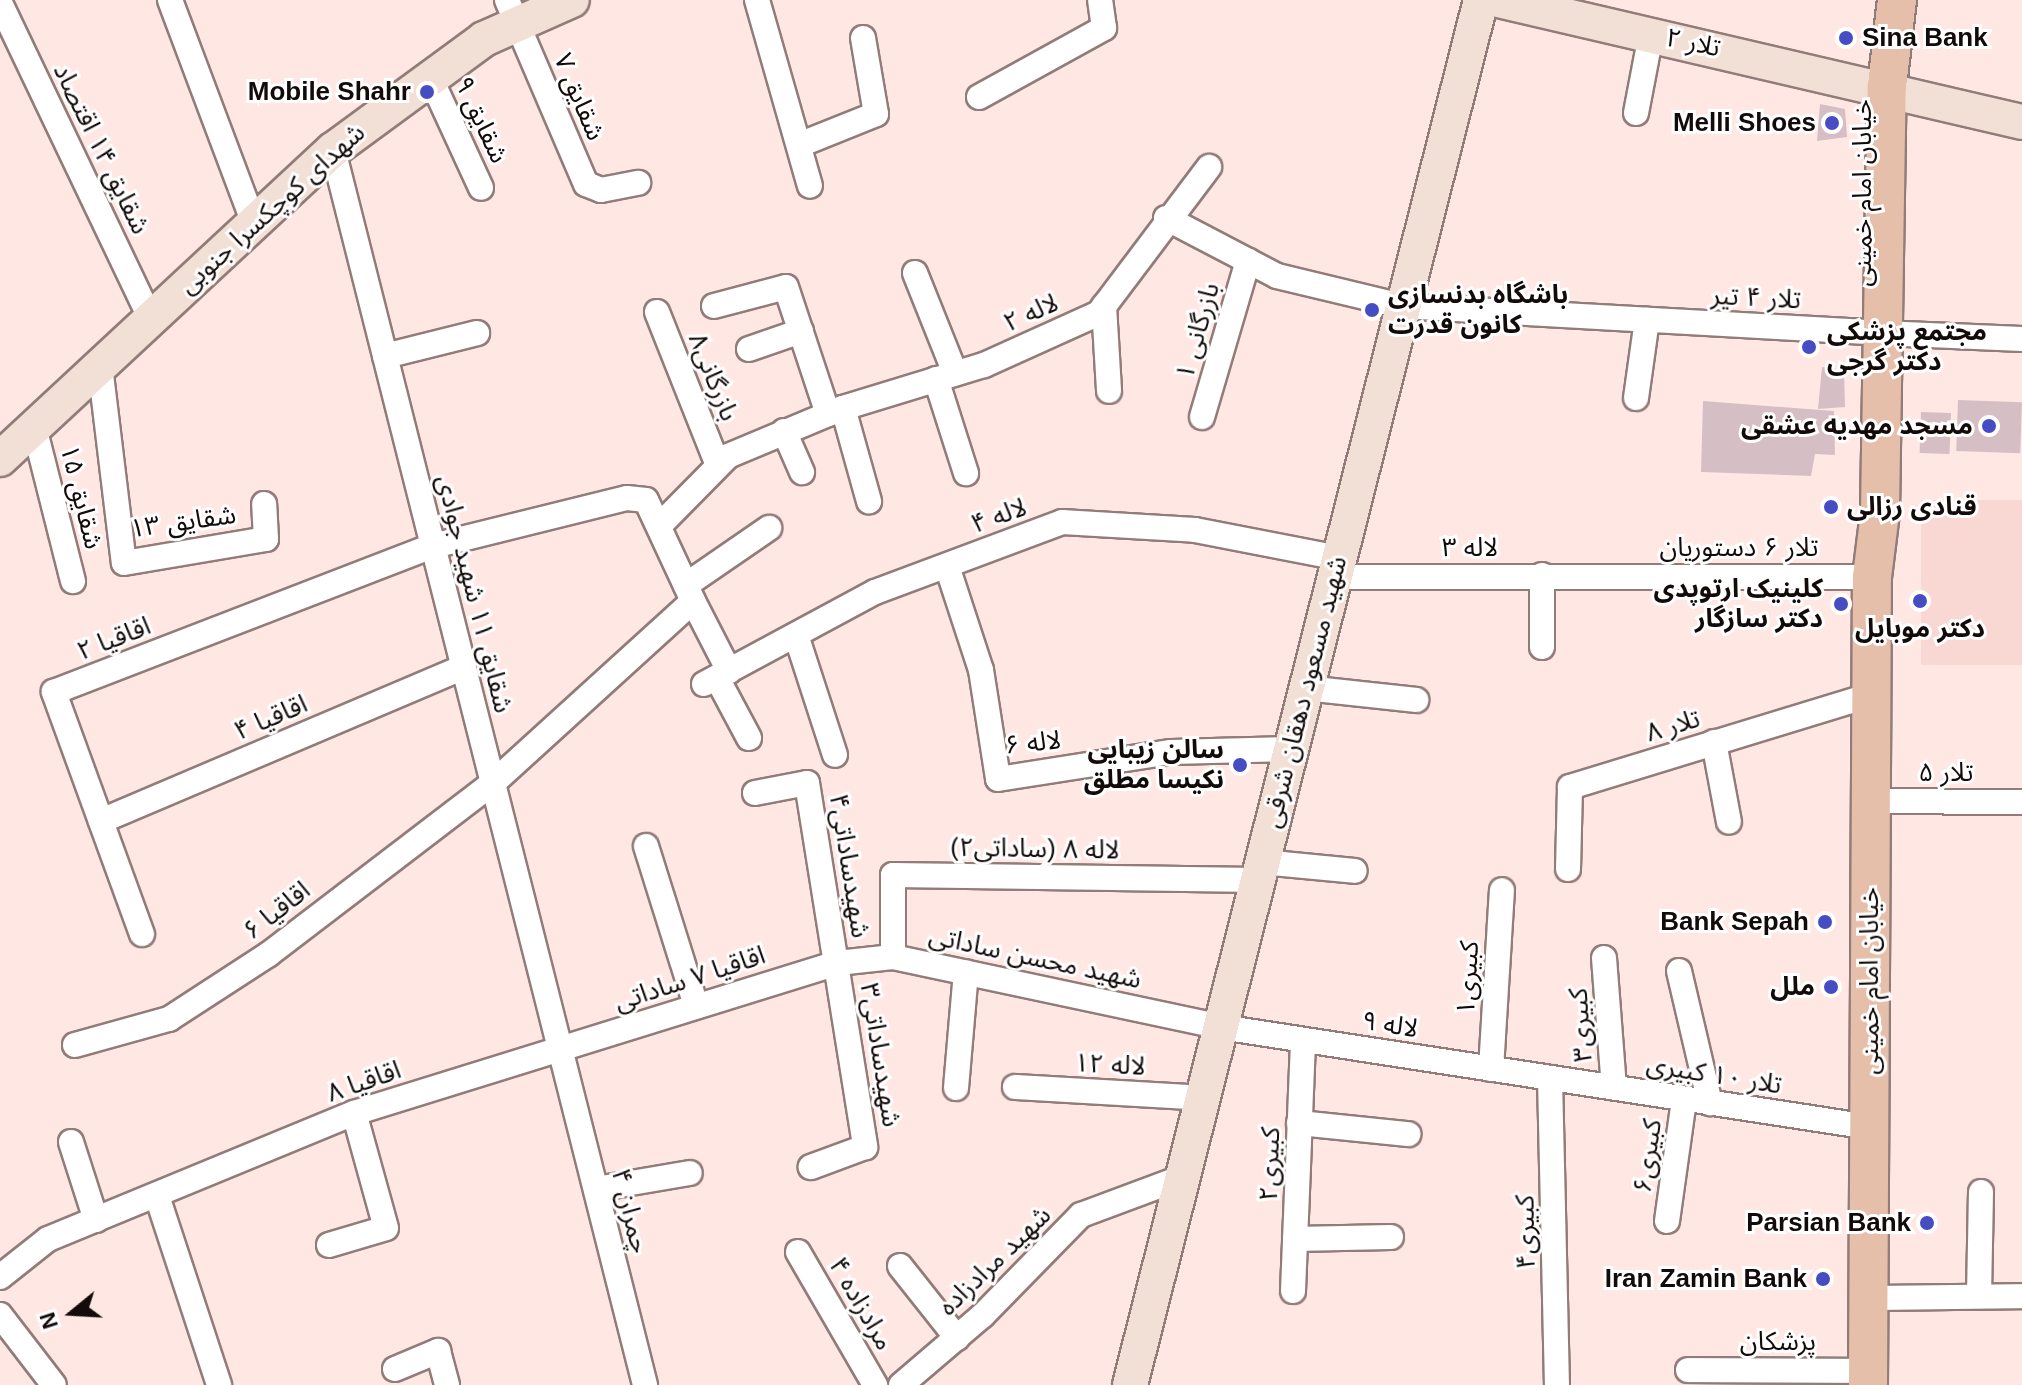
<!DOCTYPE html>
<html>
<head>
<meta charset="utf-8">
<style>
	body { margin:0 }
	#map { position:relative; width:2022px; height:1385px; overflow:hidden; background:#ffe7e4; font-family:Arial,"Noto Sans Arabic",sans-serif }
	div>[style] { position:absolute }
	.built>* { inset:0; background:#f9d8d4; transform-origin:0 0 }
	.building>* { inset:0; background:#d6bfc4; transform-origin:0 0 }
	.roads { filter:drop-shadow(2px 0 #917c79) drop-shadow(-2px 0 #917c79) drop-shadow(0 2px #917c79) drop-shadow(0 -2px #917c79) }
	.street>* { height:24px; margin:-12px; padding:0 12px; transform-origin:12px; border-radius:12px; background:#fff }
	.secondary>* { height:34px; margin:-17px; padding:0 17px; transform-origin:17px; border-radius:17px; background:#f2dfd5 }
	.primary>* { height:38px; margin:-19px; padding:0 19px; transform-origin:19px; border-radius:19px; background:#e6bfab }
	.dots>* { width:22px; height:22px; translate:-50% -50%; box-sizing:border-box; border:4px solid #fff; border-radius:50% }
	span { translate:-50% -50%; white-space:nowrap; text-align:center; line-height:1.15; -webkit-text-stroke:6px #fff; paint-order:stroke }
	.poi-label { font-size:26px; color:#130b0a; font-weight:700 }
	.left { translate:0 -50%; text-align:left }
	.right { translate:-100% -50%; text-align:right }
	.street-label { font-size:26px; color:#130b0a }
	.north { position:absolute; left:32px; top:1273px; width:80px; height:80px; -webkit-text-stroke:6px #fff; paint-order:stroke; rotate:252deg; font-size:22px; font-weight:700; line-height:32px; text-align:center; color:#130b0a }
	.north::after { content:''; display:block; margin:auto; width:28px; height:36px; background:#130b0a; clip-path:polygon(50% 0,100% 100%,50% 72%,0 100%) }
</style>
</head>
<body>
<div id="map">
	<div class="built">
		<div style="left:2022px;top:500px;width:165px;height:101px;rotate:90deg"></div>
	</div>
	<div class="building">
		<div style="clip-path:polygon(1820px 104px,1845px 109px,1847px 137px,1817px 141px)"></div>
		<div style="clip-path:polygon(1822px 367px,1844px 370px,1845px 407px,1818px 409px)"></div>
		<div style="left:1958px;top:400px;width:64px;height:51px;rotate:2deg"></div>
		<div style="clip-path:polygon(1703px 401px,1834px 411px,1835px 455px,1815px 454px,1811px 476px,1701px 472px)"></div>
		<div style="left:1921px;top:412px;width:30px;height:41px;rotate:2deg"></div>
	</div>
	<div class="roads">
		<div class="street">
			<div style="left:170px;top:0;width:238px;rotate:69.4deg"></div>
			<div style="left:507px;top:0;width:200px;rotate:66.8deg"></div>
			<div style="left:586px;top:184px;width:16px;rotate:22deg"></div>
			<div style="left:601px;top:190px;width:38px;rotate:-11deg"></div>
			<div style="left:757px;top:0;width:193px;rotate:74.1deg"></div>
			<div style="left:0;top:3px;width:350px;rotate:64.5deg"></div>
			<div style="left:430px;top:77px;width:122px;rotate:65.3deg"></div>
			<div style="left:979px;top:97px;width:143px;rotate:-28.9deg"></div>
			<div style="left:1104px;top:28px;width:28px;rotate:-98deg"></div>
			<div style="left:1636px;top:113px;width:80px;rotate:-79.2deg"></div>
			<div style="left:799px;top:145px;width:83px;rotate:-21.9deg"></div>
			<div style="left:876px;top:114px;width:77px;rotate:-99.7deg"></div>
			<div style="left:333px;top:150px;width:1274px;rotate:75.82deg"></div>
			<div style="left:1166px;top:218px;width:125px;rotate:27.6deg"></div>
			<div style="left:1277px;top:276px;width:129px;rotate:13.5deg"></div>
			<div style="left:1402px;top:306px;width:461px;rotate:3.2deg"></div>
			<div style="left:915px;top:273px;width:108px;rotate:68.2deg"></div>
			<div style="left:714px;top:306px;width:74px;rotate:-14.8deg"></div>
			<div style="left:786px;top:287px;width:134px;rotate:71.7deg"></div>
			<div style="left:1104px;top:306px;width:85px;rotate:86.6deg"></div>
			<div style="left:657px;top:312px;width:162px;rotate:68.3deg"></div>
			<div style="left:1883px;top:333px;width:139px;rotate:2.5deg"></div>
			<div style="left:749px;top:349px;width:55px;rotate:-19.1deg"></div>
			<div style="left:385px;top:356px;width:95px;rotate:-14deg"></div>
			<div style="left:100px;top:366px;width:198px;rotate:83.1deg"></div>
			<div style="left:124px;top:563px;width:144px;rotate:-9.6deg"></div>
			<div style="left:266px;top:539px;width:35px;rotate:-93deg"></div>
			<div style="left:936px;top:379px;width:99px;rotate:72.3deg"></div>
			<div style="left:1636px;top:398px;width:79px;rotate:-82deg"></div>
			<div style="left:843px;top:408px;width:97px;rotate:74.4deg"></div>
			<div style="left:1202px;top:417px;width:163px;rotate:-73.6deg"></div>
			<div style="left:34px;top:427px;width:159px;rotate:75.8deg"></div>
			<div style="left:784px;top:431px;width:45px;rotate:66.3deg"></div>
			<div style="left:661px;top:524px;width:95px;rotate:-45.4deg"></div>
			<div style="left:728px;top:456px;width:125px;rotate:-22.7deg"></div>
			<div style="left:843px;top:408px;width:147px;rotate:-17deg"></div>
			<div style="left:984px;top:365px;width:126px;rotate:-24.3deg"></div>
			<div style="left:1099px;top:313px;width:183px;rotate:-53deg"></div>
			<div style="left:947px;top:566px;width:109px;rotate:71.9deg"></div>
			<div style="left:981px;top:670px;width:110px;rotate:81.1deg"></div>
			<div style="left:998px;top:779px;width:175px;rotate:-8.9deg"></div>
			<div style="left:1171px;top:752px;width:120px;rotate:-1.4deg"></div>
			<div style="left:1542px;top:575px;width:72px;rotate:90deg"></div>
			<div style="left:1334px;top:577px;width:538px"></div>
			<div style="left:686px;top:585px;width:101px;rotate:-34.5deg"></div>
			<div style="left:796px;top:635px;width:126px;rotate:72deg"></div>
			<div style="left:717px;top:678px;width:68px;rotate:61.9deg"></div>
			<div style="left:704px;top:684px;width:194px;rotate:-28.3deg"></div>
			<div style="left:875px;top:592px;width:200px;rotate:-20.5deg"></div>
			<div style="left:1062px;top:522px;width:133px;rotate:3.4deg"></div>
			<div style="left:1195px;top:530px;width:147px;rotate:11deg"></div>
			<div style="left:1306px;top:688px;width:111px;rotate:6.2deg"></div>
			<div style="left:1714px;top:742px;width:81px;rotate:79.4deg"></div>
			<div style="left:755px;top:793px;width:53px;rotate:-10.9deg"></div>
			<div style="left:807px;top:783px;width:369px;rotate:80.9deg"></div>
			<div style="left:865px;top:1147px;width:58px;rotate:159.7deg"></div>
			<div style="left:1871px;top:801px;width:151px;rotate:0.4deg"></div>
			<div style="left:101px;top:821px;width:394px;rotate:-23deg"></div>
			<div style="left:646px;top:846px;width:168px;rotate:72.6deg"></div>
			<div style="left:1262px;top:862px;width:93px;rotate:5.5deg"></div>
			<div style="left:1568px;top:869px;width:82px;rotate:-88.6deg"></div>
			<div style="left:1570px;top:787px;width:315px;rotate:-17deg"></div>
			<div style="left:142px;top:934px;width:258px;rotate:-110deg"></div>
			<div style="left:54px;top:692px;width:406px;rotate:-21.1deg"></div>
			<div style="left:433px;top:546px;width:200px;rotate:-13.9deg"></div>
			<div style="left:627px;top:498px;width:19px;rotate:6deg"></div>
			<div style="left:646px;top:500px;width:111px;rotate:65deg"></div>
			<div style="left:893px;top:957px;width:82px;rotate:-90deg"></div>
			<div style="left:893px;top:875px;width:365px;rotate:0.8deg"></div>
			<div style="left:1604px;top:958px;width:130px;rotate:85.6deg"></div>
			<div style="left:1679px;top:971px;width:136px;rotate:76.8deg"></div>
			<div style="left:75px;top:1045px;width:98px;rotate:-15.5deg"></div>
			<div style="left:169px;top:1019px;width:119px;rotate:-33deg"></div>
			<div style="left:269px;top:954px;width:282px;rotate:-37.4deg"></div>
			<div style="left:493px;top:783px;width:270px;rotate:-42.3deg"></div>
			<div style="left:693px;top:601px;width:79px;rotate:62.8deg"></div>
			<div style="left:1491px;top:1069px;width:179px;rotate:-86.5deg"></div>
			<div style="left:1550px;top:1078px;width:307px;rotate:88.7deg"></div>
			<div style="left:1015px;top:1087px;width:188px;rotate:3.3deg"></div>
			<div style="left:956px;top:1088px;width:116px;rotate:-85.1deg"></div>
			<div style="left:1299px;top:1123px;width:110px;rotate:5.8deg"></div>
			<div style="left:71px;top:1142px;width:82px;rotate:72.2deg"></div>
			<div style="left:596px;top:1189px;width:95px;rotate:-9.7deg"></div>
			<div style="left:157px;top:1196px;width:199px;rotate:71.8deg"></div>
			<div style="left:1667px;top:1221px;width:122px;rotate:-82deg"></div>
			<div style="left:1295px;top:1239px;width:96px;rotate:-1.2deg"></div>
			<div style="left:329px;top:1245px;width:59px;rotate:-16.6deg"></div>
			<div style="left:386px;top:1228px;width:119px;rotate:-105.5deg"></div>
			<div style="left:798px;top:1252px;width:154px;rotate:59.9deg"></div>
			<div style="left:900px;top:1266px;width:92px;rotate:51.6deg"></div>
			<div style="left:0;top:1277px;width:61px;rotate:-38.4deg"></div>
			<div style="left:48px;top:1239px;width:331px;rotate:-22.4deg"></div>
			<div style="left:354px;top:1113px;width:506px;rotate:-17.25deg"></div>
			<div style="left:837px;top:963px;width:56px;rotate:-6.1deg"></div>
			<div style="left:893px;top:957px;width:335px;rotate:12deg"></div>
			<div style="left:1221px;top:1027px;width:656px;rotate:8.77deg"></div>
			<div style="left:1293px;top:1291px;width:251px;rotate:-87.7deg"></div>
			<div style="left:1979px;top:1296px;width:104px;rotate:-88.9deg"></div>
			<div style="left:1868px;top:1298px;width:154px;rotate:-0.7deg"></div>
			<div style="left:0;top:1315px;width:88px;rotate:52.4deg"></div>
			<div style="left:395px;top:1369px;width:47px;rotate:-22.7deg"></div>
			<div style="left:438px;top:1351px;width:35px;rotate:75deg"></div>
			<div style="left:1688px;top:1370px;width:180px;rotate:0.3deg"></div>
			<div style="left:901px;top:1385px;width:108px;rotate:-40.5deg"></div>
			<div style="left:983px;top:1315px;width:140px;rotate:-45.6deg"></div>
			<div style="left:1081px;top:1215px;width:109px;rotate:-20.4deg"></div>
		</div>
		<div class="secondary">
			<div style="left:1498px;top:0;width:538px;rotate:13.11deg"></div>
			<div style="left:0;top:459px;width:454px;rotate:-42.9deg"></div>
			<div style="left:333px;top:150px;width:187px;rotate:-36.3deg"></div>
			<div style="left:484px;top:39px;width:96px;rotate:-23.9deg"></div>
			<div style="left:1130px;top:1385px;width:1429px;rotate:-75.78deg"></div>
		</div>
		<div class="primary">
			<div style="left:1868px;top:1385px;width:808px;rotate:-89.72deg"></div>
			<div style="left:1872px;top:577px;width:64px;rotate:-82.9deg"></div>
			<div style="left:1880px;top:513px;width:427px;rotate:-89.1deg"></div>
			<div style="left:1887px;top:86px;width:87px;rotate:-83.4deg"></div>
		</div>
	</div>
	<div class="dots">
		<div style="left:1846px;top:38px;background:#464dc2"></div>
		<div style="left:427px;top:92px;background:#464dc2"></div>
		<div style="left:1832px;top:123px;background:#464dc2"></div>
		<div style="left:1372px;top:310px;background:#464dc2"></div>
		<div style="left:1809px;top:347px;background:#464dc2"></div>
		<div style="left:1989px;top:426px;background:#464dc2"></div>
		<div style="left:1831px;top:507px;background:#464dc2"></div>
		<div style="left:1920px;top:601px;background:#464dc2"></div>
		<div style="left:1841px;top:604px;background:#464dc2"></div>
		<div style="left:1240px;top:765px;background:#464dc2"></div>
		<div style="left:1825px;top:922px;background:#464dc2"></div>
		<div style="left:1831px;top:987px;background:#464dc2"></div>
		<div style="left:1927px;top:1223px;background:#464dc2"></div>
		<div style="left:1823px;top:1279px;background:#464dc2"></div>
	</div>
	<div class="poi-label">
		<span class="left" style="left:1862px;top:38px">Sina Bank</span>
		<span class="right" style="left:411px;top:92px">Mobile Shahr</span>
		<span class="right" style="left:1816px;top:123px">Melli Shoes</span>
		<span class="left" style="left:1388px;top:310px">باشگاه بدنسازی<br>کانون قدرت</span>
		<span class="left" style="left:1827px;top:347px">مجتمع پزشکی<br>دکتر گرجی</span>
		<span class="right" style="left:1973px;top:426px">مسجد مهدیه عشقی</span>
		<span class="left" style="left:1847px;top:507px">قنادی رزالی</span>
		<span class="right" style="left:1823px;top:604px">کلینیک ارتوپدی<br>دکتر سازگار</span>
		<span style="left:1920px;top:629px">دکتر موبایل</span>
		<span class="right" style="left:1224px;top:765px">سالن زیبایی<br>نکیسا مطلق</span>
		<span class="right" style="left:1809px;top:922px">Bank Sepah</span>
		<span class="right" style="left:1815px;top:987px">ملل</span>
		<span class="right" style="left:1911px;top:1223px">Parsian Bank</span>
		<span class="right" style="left:1807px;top:1279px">Iran Zamin Bank</span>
	</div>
	<div class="street-label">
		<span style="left:1693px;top:43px;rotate:12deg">تلار ۲</span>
		<span style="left:579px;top:97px;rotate:67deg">شقایق ۷</span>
		<span style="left:481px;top:120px;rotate:65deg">شقایق ۹</span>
		<span style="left:101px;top:149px;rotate:64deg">شقایق ۱۴ اقتصاد</span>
		<span style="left:1863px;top:193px;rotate:-90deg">خیابان امام خمینی</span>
		<span style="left:272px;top:209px;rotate:-42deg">شهدای کوچکسرا جنوبی</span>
		<span style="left:1756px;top:298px;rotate:3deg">تلار ۴ تیر</span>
		<span style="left:1031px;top:313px;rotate:-24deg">لاله ۲</span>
		<span style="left:1198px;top:331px;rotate:-74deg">بازرگانی ۱</span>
		<span style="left:713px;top:377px;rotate:68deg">بازرگانی۸</span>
		<span style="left:81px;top:497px;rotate:76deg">شقایق ۱۵</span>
		<span style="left:999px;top:516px;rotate:-20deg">لاله ۴</span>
		<span style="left:183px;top:522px;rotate:-8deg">شقایق ۱۳</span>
		<span style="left:1470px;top:548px">لاله ۳</span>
		<span style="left:1739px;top:548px">تلار ۶ دستوریان</span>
		<span style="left:474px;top:594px;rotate:76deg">شقایق ۱۱ شهید جوادی</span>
		<span style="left:114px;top:639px;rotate:-21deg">اقاقیا ۲</span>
		<span style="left:1305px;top:692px;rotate:-76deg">شهید مسعود دهقان شرقی</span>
		<span style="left:271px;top:718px;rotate:-23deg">اقاقیا ۴</span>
		<span style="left:1673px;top:726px;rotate:-17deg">تلار ۸</span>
		<span style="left:1033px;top:743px;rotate:-6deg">لاله ۶</span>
		<span style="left:1946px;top:773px">تلار ۵</span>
		<span style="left:1035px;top:849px;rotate:1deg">لاله ۸ (ساداتی۲)</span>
		<span style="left:849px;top:866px;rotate:81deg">شهیدساداتی۴</span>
		<span style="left:277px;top:911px;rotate:-38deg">اقاقیا ۶</span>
		<span style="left:1035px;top:958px;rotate:12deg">شهید محسن ساداتی</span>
		<span style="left:1468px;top:978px;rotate:-87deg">کبیری۱</span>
		<span style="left:690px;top:979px;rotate:-18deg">اقاقیا ۷ ساداتی</span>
		<span style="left:1870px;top:981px;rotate:-90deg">خیابان امام خمینی</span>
		<span style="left:1390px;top:1025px;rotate:9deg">لاله ۹</span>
		<span style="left:1581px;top:1025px;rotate:-94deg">کبیری۳</span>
		<span style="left:880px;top:1055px;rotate:81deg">شهیدساداتی۳</span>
		<span style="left:1110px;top:1065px;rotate:3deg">لاله ۱۲</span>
		<span style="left:1714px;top:1075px;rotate:9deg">تلار ۱۰ کبیری</span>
		<span style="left:364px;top:1082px;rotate:-19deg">اقاقیا ۸</span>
		<span style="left:1648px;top:1156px;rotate:-82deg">کبیری۶</span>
		<span style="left:1270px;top:1164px;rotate:-88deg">کبیری۲</span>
		<span style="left:630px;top:1211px;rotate:76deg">چمران ۴</span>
		<span style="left:1526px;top:1232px;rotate:-91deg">کبیری۴</span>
		<span style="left:995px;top:1261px;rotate:-44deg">شهید مرادزاده</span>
		<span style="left:861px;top:1304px;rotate:60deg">مرادزاده ۴</span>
		<span style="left:1778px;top:1342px">پزشکان</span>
	</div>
	<div class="north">N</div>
</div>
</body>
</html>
